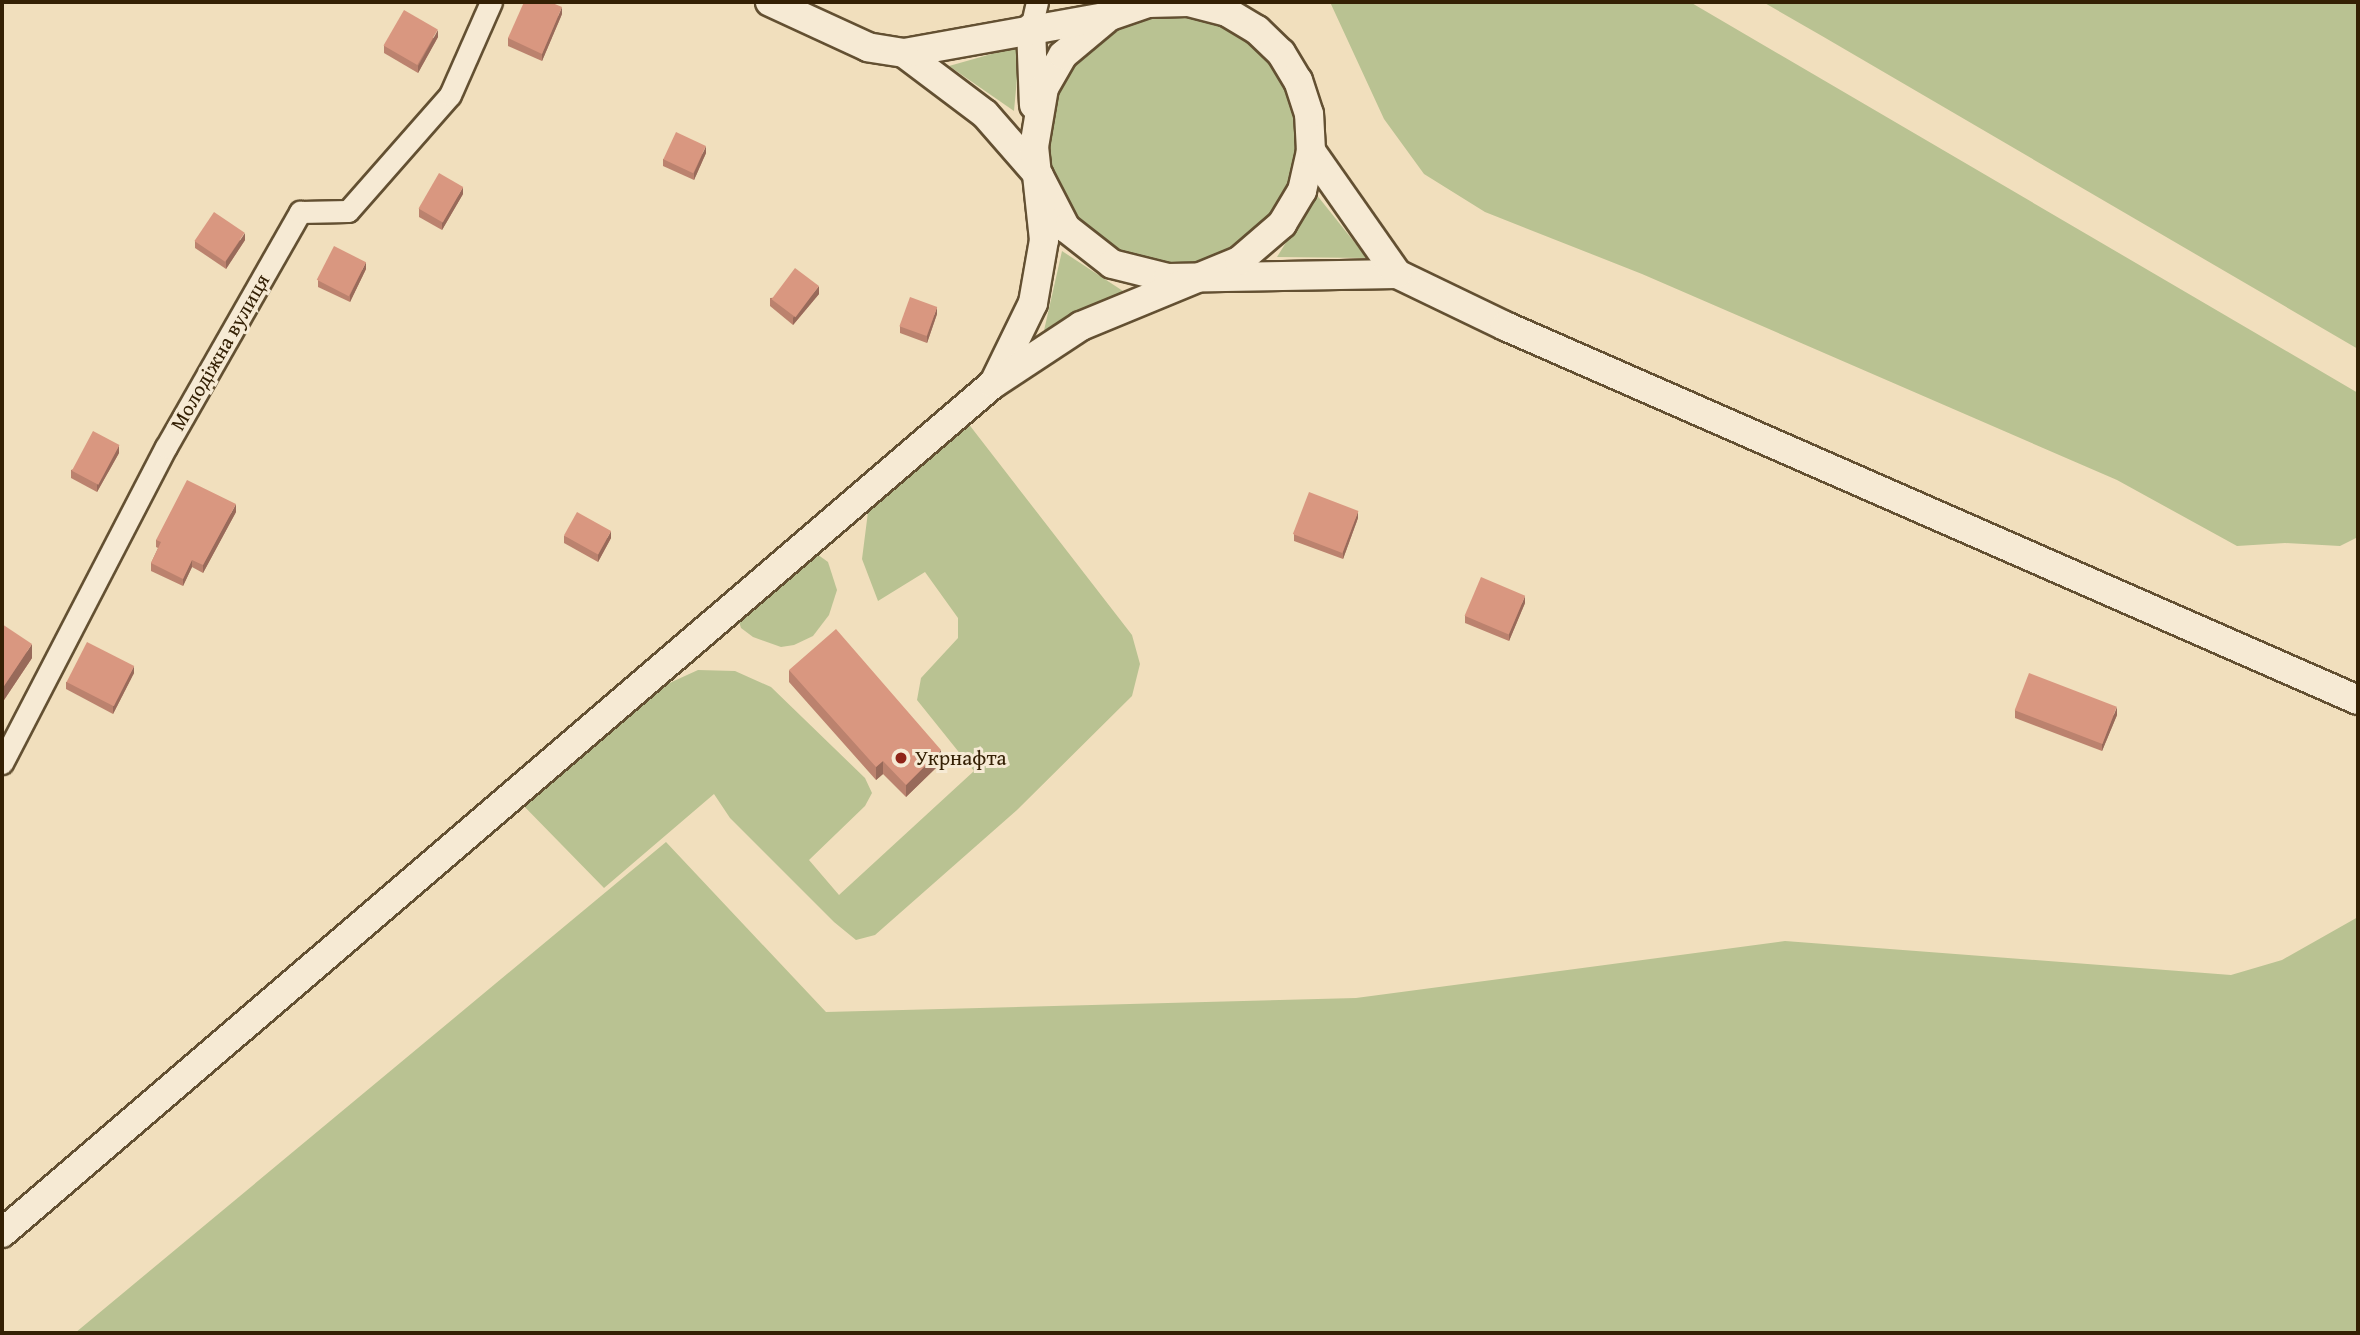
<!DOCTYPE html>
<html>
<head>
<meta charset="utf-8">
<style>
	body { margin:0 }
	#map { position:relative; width:2360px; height:1335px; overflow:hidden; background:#f1dfbd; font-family:"Gentium Book Plus",serif }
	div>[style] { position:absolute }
	.green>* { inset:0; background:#b9c292 }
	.round { border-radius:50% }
	.roads { filter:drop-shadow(2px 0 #635032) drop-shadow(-2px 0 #635032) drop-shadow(0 2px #635032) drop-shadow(0 -2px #635032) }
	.minor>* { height:21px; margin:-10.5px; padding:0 10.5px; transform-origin:10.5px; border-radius:10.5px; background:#f6ead4 }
	.tertiary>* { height:28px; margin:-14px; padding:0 14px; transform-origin:14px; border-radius:14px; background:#f6ead4 }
	.wall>* { inset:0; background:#bb826e }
	.shaded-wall>* { inset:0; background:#986a5a }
	.building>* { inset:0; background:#d99780; transform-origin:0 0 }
	.dots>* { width:19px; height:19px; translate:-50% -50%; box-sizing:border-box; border:4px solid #f6ead4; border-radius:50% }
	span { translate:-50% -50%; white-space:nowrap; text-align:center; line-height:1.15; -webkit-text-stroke:6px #f6ead4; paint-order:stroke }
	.street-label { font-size:21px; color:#342004 }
	.poi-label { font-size:21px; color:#342004 }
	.left { translate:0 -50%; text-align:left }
	.frame { position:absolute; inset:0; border:4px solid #342004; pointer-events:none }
</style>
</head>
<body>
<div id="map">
	<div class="green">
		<div style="clip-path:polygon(1330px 2px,1690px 2px,2358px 393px,2358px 537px,2340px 546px,2285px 543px,2237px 546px,2117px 480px,1642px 274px,1485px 212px,1424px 174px,1384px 119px)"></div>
		<div style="clip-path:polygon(1763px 2px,2358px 2px,2358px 349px,1822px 36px)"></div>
		<div class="round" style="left:1045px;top:12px;width:252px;height:252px"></div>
		<div style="clip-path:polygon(1020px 46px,1014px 111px,949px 66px)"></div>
		<div style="clip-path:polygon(1316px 194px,1367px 258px,1277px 257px)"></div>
		<div style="clip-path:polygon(1062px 251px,1126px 293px,1043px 335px)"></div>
		<div style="clip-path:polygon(964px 418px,1132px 635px,1140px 664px,1132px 696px,1017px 810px,875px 935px,856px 940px,834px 922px,730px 818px,714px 794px,604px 888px,517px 799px,652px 691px,698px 670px,735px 671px,771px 687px,865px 778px,872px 793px,865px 806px,809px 860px,839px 895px,974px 771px,917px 700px,921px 678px,958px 638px,958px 618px,925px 572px,878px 601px,862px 559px,868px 512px,883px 491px)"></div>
		<div style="clip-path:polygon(810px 549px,828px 562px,837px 590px,829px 615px,813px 636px,794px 645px,781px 647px,753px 637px,741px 628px,736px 612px)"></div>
		<div style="clip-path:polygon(666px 842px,826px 1012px,1356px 998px,1785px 941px,2231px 975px,2282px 960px,2358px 917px,2358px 1333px,75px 1333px)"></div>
	</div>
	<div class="roads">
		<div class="minor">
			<div style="left:1031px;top:28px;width:27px;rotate:-77deg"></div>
			<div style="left:2px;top:763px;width:356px;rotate:-62.6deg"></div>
			<div style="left:166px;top:447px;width:271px;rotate:-60.3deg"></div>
			<div style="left:300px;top:212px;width:48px;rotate:-1.2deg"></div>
			<div style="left:348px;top:211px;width:154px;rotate:-48.7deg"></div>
			<div style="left:450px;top:95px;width:102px;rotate:-66.2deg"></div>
		</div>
		<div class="tertiary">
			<div style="left:1031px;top:28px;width:77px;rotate:87.8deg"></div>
			<div style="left:904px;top:53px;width:101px;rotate:37deg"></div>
			<div style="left:985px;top:114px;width:82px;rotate:48.9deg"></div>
			<div style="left:1039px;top:176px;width:59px;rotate:62.6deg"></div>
			<div style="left:1066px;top:228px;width:58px;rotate:38deg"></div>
			<div style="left:1112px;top:264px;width:58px;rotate:14deg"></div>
			<div style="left:1168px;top:278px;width:229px;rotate:-1deg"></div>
			<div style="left:1397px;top:274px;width:120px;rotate:25.7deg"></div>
			<div style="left:1505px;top:326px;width:931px;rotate:23.68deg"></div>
			<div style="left:1311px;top:151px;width:150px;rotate:55deg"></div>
			<div style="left:994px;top:383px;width:89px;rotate:-64deg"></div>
			<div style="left:1033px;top:303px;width:64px;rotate:-80.1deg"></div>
			<div style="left:1044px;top:240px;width:94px;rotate:-96.1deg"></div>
			<div style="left:1034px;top:147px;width:60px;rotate:-80.4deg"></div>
			<div style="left:1044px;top:88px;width:38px;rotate:-60deg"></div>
			<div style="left:1063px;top:55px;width:55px;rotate:-39.8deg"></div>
			<div style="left:2px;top:1233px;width:1305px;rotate:-40.59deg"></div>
			<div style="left:993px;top:384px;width:105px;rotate:-33.4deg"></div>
			<div style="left:1081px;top:326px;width:171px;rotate:-22.4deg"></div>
			<div style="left:1239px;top:261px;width:57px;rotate:-40.7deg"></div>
			<div style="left:1282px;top:224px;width:39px;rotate:-59deg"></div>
			<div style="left:1302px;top:191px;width:41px;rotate:-77.3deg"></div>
			<div style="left:1311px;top:151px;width:37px;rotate:-93deg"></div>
			<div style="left:1309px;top:114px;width:35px;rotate:-108deg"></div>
			<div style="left:1298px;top:81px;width:33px;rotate:-121deg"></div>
			<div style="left:1281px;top:53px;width:33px;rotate:-136deg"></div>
			<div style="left:1257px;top:30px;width:35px;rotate:-149deg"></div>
			<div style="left:1227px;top:12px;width:40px;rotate:-165.6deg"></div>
			<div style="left:1188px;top:2px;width:40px;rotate:178.6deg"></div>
			<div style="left:1148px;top:3px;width:40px;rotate:161.1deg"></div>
			<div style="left:1110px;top:16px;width:209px;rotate:169.8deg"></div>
			<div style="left:904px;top:53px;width:36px;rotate:-171deg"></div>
			<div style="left:868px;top:47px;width:108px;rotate:-155.3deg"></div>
		</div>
	</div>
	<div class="wall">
		<div style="clip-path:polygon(562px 14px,542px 61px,508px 46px,508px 38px)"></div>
		<div style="clip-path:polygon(438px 37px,418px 73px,384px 53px,384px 46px)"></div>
		<div style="clip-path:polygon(706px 153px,694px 180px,663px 166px,663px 159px)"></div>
		<div style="clip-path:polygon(463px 194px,442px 230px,419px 217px,419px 209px)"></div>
		<div style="clip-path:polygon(245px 240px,226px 269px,195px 248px,195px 241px)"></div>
		<div style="clip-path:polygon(366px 269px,350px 302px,318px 287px,318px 280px)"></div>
		<div style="clip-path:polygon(819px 294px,793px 325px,770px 306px,770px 298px)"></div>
		<div style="clip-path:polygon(937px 314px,927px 343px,900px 333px,900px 326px)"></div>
		<div style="clip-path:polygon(119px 453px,97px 492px,71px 478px,71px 470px)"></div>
		<div style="clip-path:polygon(236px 512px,203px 573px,192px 567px,183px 586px,151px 571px,151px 563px,158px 548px,156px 547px,156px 540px)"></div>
		<div style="clip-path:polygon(1358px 518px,1343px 559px,1294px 541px,1294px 534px)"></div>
		<div style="clip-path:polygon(564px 536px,611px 538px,598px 562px,564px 543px)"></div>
		<div style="clip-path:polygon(1525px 603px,1509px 641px,1465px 623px,1465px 616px)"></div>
		<div style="clip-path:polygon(2px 624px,32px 658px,4px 700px,2px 699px)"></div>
		<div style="clip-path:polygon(789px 670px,941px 763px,906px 797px,883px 774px,876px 780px,789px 682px)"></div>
		<div style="clip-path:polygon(134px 673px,113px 714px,66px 689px,66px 682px)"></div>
		<div style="clip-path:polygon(2015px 710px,2117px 715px,2102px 751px,2015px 718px)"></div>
	</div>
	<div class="shaded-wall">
		<div style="clip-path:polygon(562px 7px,562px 14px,542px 61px,542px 54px)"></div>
		<div style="clip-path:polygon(438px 30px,438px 37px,418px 73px,418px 66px)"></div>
		<div style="clip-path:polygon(706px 146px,706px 153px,694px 180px,694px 173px)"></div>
		<div style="clip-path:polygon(463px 187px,463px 194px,442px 230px,442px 223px)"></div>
		<div style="clip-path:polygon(245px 233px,245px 240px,226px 269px,226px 261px)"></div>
		<div style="clip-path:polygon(366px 262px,366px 269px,350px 302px,350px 295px)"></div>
		<div style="clip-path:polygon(819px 286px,819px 294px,793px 325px,793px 318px)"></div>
		<div style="clip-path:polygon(937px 307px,937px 314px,927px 343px,927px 336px)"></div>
		<div style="clip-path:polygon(119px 445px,119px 453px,97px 492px,97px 485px)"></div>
		<div style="clip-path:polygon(236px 504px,236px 512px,203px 573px,203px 565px)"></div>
		<div style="clip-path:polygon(1358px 511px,1358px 518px,1343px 559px,1343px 552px)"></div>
		<div style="clip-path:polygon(611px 531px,611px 538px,598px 562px,598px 555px)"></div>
		<div style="clip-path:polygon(192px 560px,192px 567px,183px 586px,183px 579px)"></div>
		<div style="clip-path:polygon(1525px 596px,1525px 603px,1509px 641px,1509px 634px)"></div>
		<div style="clip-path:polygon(32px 644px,32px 658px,4px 700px,4px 686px)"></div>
		<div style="clip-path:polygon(134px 666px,134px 673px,113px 714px,113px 706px)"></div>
		<div style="clip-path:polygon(2117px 707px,2117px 715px,2102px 751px,2102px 744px)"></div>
		<div style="clip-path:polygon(941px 750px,941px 763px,906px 797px,906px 785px)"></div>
		<div style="clip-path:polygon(883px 761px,883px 774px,876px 780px,876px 767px)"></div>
	</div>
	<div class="building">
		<div style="clip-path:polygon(524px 2px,550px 2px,562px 7px,542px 54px,508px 38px)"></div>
		<div style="left:404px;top:10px;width:39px;height:41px;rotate:30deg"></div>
		<div style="left:676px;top:132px;width:33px;height:30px;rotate:25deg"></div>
		<div style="left:439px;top:173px;width:28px;height:41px;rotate:30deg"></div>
		<div style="left:214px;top:212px;width:37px;height:35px;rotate:34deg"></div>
		<div style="left:334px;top:246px;width:36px;height:38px;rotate:27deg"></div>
		<div style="left:795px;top:268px;width:30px;height:39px;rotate:37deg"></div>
		<div style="left:910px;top:297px;width:29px;height:31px;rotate:20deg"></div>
		<div style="left:93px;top:431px;width:30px;height:45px;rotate:28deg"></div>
		<div style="clip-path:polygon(187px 480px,236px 504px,203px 565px,192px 560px,183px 579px,151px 563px,161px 542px,156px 540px)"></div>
		<div style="left:1309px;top:492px;width:53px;height:45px;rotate:21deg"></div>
		<div style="left:577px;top:512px;width:39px;height:27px;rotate:29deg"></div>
		<div style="left:1481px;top:577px;width:48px;height:42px;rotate:23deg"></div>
		<div style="clip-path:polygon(2px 624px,32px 644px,4px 686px,2px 684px)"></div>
		<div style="clip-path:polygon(836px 629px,941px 750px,906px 785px,883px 761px,876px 767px,789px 670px)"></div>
		<div style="left:87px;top:642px;width:53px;height:45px;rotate:27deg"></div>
		<div style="left:2029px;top:673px;width:94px;height:40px;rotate:21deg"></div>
	</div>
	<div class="dots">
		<div style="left:901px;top:758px;background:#8f2418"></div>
	</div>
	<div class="street-label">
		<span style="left:220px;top:352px;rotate:-60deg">Молодіжна вулиця</span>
	</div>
	<div class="poi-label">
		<span class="left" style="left:915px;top:758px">Укрнафта</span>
	</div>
	<div class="frame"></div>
</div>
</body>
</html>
